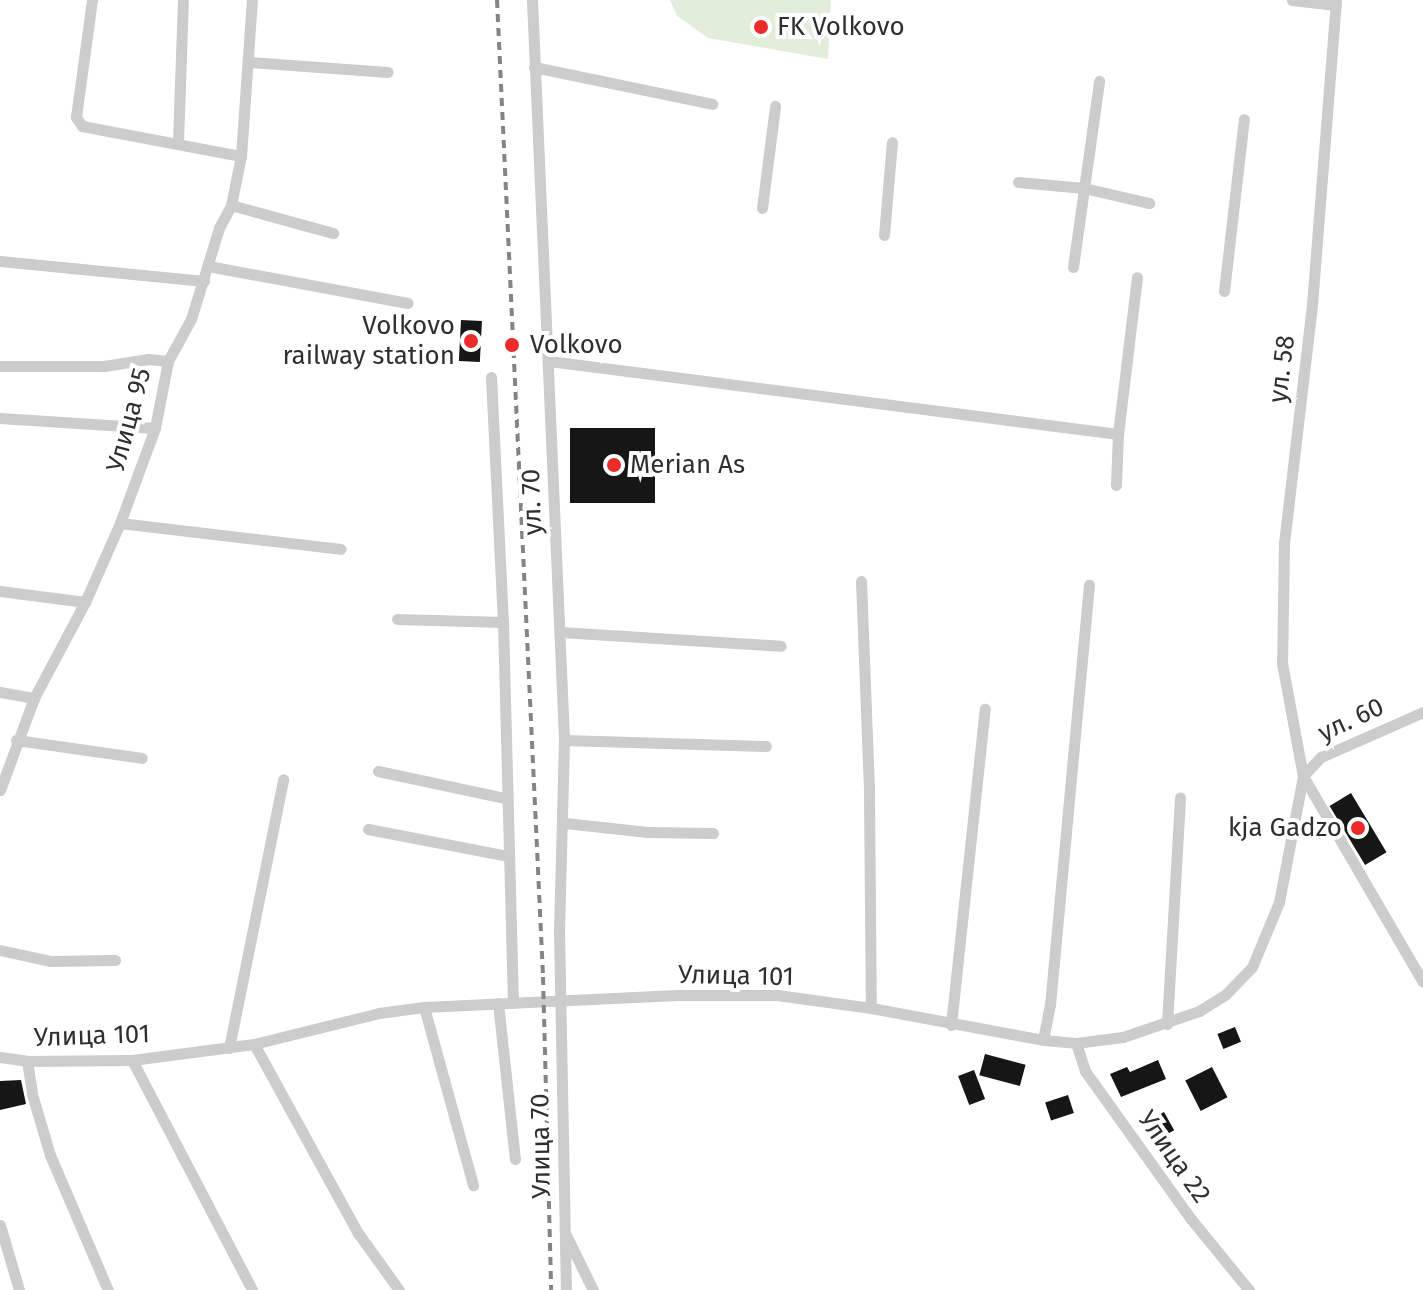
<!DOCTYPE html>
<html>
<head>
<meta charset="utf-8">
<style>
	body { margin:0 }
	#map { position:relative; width:1423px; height:1290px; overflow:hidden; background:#fff; font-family:"Fira Sans",sans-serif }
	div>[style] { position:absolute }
	.green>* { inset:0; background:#e3eddc }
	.building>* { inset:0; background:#161616; transform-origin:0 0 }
	.street>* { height:11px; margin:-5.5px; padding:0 5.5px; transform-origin:5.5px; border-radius:5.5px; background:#ccc }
	.rail>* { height:4px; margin-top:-2px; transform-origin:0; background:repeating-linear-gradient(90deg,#848484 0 8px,transparent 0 14px) }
	.dots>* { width:22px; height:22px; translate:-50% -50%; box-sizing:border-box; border:4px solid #fff; border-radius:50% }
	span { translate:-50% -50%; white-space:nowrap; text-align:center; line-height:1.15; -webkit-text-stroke:8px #fff; paint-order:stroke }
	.poi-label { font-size:26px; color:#2f2f2f }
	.left { translate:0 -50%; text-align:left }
	.right { translate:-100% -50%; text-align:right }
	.street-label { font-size:26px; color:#2f2f2f }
</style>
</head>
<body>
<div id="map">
	<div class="green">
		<div style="clip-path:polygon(670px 0,831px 0,828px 59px,708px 38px,677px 16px)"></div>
	</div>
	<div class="building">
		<div style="left:461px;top:320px;width:21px;height:41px;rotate:3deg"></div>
		<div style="left:570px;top:428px;width:85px;height:75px"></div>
		<div style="left:1351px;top:793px;width:69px;height:25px;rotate:59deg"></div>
		<div style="left:1235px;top:1027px;width:16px;height:19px;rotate:68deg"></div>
		<div style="left:985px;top:1054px;width:42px;height:22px;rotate:15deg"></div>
		<div style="clip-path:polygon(1158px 1060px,1166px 1079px,1121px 1097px,1110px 1074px,1127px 1067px,1130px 1072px)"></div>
		<div style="left:1212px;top:1067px;width:34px;height:30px;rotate:63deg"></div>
		<div style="left:974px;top:1070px;width:31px;height:17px;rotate:69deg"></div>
		<div style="clip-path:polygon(21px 1080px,26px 1104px,0 1110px,0 1081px)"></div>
		<div style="left:1068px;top:1095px;width:19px;height:24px;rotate:72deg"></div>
		<div style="left:1164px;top:1112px;width:21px;height:20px;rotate:61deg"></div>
	</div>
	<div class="street">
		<div style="left:92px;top:0;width:118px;rotate:97.8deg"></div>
		<div style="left:76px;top:117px;width:11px;rotate:56deg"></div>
		<div style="left:82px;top:126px;width:162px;rotate:10.7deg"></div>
		<div style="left:532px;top:0;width:741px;rotate:87.52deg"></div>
		<div style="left:564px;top:740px;width:190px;rotate:91.5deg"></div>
		<div style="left:559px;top:930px;width:360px;rotate:88.9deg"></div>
		<div style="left:1292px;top:0;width:44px;rotate:6.5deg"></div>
		<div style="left:1336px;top:0;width:306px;rotate:94.5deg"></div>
		<div style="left:1312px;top:305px;width:239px;rotate:96.7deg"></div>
		<div style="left:1284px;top:542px;width:121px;rotate:90.9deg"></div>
		<div style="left:1282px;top:663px;width:115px;rotate:79.5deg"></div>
		<div style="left:1303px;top:776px;width:238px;rotate:59.8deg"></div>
		<div style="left:249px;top:62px;width:139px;rotate:4.1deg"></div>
		<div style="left:534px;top:67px;width:182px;rotate:11.7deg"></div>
		<div style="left:178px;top:142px;width:141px;rotate:-88deg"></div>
		<div style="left:1018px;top:182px;width:66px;rotate:5.2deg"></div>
		<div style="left:1084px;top:188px;width:67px;rotate:13deg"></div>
		<div style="left:231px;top:205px;width:106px;rotate:15.4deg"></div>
		<div style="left:762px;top:208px;width:103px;rotate:-82.7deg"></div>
		<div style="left:884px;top:235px;width:93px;rotate:-85.1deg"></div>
		<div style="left:0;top:261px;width:205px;rotate:5.6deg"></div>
		<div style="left:208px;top:266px;width:203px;rotate:10.5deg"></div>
		<div style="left:1073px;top:267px;width:188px;rotate:-82deg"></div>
		<div style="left:1224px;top:291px;width:173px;rotate:-83.4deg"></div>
		<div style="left:549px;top:361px;width:574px;rotate:7.31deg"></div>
		<div style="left:0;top:366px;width:104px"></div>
		<div style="left:104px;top:366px;width:45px;rotate:-9deg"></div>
		<div style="left:148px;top:359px;width:20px;rotate:6deg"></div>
		<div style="left:491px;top:377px;width:245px;rotate:87.2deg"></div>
		<div style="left:503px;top:622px;width:381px;rotate:88.5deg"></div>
		<div style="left:0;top:418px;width:155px;rotate:3.7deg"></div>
		<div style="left:1116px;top:485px;width:51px;rotate:-87.8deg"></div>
		<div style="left:1118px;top:434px;width:158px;rotate:-83.1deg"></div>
		<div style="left:120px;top:523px;width:222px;rotate:6.7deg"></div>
		<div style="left:861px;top:581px;width:213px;rotate:87.8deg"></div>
		<div style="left:869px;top:794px;width:214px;rotate:89.5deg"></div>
		<div style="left:0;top:591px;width:86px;rotate:7.4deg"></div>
		<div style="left:397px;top:619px;width:106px;rotate:1.6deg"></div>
		<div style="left:561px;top:632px;width:220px;rotate:3.6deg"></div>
		<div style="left:0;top:692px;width:35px;rotate:10deg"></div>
		<div style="left:16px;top:740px;width:127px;rotate:8.1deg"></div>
		<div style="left:564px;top:740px;width:202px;rotate:1.7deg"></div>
		<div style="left:378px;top:771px;width:130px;rotate:12deg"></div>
		<div style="left:0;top:790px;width:98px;rotate:-69.7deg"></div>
		<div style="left:34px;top:698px;width:109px;rotate:-62deg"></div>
		<div style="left:85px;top:602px;width:86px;rotate:-66.1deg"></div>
		<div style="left:120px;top:523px;width:101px;rotate:-69.8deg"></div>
		<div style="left:155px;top:428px;width:68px;rotate:-79deg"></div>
		<div style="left:168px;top:361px;width:48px;rotate:-61.3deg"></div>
		<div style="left:191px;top:319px;width:95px;rotate:-72.9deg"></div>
		<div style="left:219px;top:228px;width:26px;rotate:-62deg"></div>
		<div style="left:231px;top:205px;width:50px;rotate:-78.5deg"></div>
		<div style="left:241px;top:156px;width:156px;rotate:-86deg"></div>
		<div style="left:565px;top:823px;width:83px;rotate:6.2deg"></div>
		<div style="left:648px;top:832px;width:65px;rotate:0.9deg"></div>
		<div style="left:368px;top:829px;width:143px;rotate:10.9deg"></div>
		<div style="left:0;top:950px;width:51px;rotate:12.4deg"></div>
		<div style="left:50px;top:961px;width:65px;rotate:-0.9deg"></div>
		<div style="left:498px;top:1003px;width:157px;rotate:83.8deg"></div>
		<div style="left:424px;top:1007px;width:185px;rotate:74.6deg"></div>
		<div style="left:1167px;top:1024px;width:227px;rotate:-86.7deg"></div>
		<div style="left:951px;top:1025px;width:318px;rotate:-83.9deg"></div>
		<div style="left:1043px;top:1040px;width:36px;rotate:-79deg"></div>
		<div style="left:1050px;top:1005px;width:422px;rotate:-84.7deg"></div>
		<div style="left:1076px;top:1043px;width:29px;rotate:72deg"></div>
		<div style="left:1085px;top:1071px;width:182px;rotate:54.4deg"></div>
		<div style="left:1191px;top:1219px;width:92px;rotate:50.8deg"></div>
		<div style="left:254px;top:1044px;width:216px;rotate:61.2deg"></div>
		<div style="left:358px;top:1233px;width:70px;rotate:54.3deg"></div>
		<div style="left:229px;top:1048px;width:274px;rotate:-78.6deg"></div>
		<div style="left:0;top:1057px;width:27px;rotate:8deg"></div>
		<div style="left:27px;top:1061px;width:105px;rotate:-0.5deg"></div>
		<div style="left:132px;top:1060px;width:123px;rotate:-7.5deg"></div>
		<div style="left:254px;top:1044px;width:129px;rotate:-13.9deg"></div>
		<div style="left:379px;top:1013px;width:45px;rotate:-7.6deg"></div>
		<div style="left:424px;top:1007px;width:259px;rotate:-2.7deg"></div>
		<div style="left:683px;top:995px;width:94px"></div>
		<div style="left:777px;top:995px;width:95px;rotate:7.9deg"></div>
		<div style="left:871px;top:1008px;width:175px;rotate:10.5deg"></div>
		<div style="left:1043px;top:1040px;width:33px;rotate:5deg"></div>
		<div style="left:1076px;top:1043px;width:47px;rotate:-7.3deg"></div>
		<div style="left:1123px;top:1037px;width:80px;rotate:-18.9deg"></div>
		<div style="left:1199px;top:1011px;width:31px;rotate:-32deg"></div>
		<div style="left:1225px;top:995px;width:39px;rotate:-46deg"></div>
		<div style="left:1252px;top:967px;width:70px;rotate:-67.4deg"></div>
		<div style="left:1279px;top:902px;width:128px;rotate:-79.2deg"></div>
		<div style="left:1303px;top:776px;width:26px;rotate:-47deg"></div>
		<div style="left:1321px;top:757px;width:111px;rotate:-23.8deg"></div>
		<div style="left:132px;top:1060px;width:259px;rotate:62.4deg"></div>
		<div style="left:27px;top:1061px;width:33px;rotate:81deg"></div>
		<div style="left:32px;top:1094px;width:64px;rotate:73.6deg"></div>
		<div style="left:50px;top:1155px;width:147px;rotate:66.8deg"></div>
		<div style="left:0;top:1225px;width:68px;rotate:73.7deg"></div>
		<div style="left:566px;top:1235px;width:61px;rotate:63.9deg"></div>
	</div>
	<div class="rail">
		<div style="left:497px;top:0;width:978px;rotate:87.3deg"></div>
		<div style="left:543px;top:977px;width:313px;rotate:88.5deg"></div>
	</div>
	<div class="dots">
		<div style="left:761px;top:27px;background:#ec2c2a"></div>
		<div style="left:471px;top:341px;background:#ec2c2a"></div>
		<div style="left:512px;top:345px;background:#ec2c2a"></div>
		<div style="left:614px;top:465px;background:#ec2c2a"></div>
		<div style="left:1358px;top:828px;background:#ec2c2a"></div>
	</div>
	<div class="poi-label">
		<span class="left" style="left:777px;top:27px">FK Volkovo</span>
		<span class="right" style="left:455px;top:341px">Volkovo<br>railway station</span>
		<span class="left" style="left:530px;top:345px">Volkovo</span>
		<span class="left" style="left:630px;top:465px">Merian As</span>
		<span class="right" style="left:1342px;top:828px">kja Gadzo</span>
	</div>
	<div class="street-label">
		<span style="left:1282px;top:369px;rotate:-83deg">ул. 58</span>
		<span style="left:129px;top:420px;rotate:-75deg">Улица 95</span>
		<span style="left:532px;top:502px;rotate:-92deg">ул. 70</span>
		<span style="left:1351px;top:720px;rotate:-25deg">ул. 60</span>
		<span style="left:736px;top:976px;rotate:1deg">Улица 101</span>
		<span style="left:92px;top:1036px;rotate:-2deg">Улица 101</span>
		<span style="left:541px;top:1146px;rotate:-91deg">Улица 70</span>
		<span style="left:1174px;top:1157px;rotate:55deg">Улица 22</span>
	</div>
</div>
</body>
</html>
